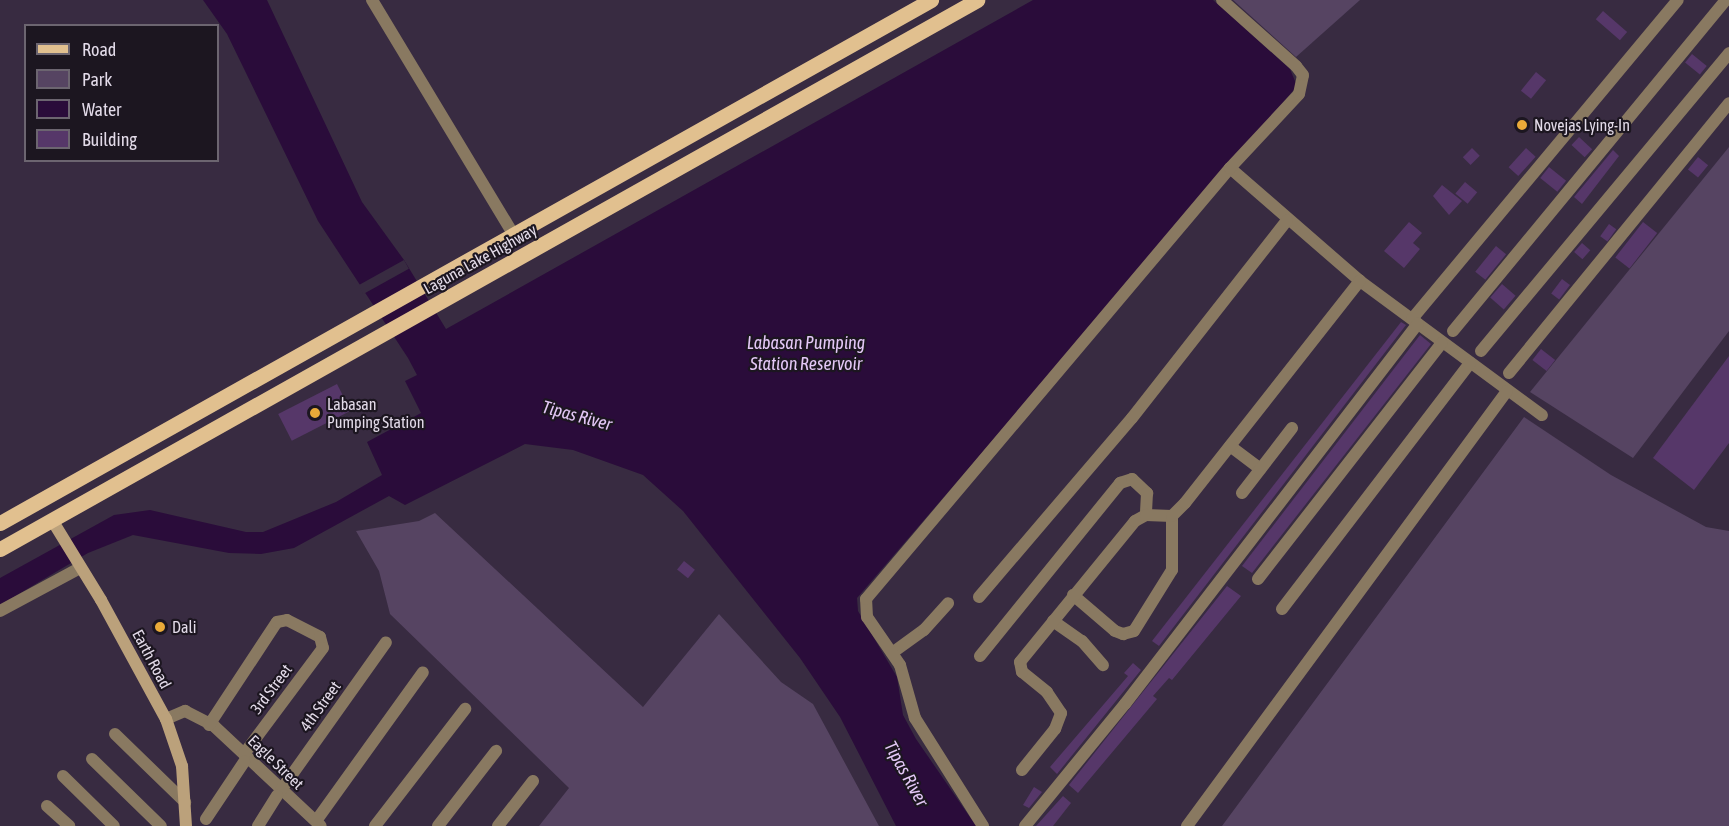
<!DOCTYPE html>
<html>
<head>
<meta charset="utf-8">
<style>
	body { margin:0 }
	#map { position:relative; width:1729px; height:826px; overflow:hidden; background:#382b41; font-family:"Asap Condensed",sans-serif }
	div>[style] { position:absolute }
	.green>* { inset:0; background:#564462 }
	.water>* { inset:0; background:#2a0c3a }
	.pier>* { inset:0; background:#382b41; transform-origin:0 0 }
	.building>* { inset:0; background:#563769; transform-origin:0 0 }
	.street>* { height:12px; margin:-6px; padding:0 6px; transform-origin:6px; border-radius:6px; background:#897961 }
	.secondary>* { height:12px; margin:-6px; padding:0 6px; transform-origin:6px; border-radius:6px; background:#bba17b }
	.primary>* { height:15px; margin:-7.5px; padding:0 7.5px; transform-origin:7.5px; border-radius:7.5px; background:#e1c08f }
	.dots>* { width:16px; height:16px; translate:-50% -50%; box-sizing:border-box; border:3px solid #1c1620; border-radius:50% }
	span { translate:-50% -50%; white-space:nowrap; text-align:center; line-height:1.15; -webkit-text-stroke:4.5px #1c1620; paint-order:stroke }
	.poi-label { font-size:16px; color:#e3dbe9 }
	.left { translate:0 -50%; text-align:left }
	.street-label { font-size:16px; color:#e3dbe9 }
	.water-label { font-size:18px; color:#e4c8f7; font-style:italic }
	.legend { position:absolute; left:24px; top:24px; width:195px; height:138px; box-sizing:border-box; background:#1c1620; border:2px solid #6c6570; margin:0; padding:8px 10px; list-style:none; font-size:18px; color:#e3dbe9 }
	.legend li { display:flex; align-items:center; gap:12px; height:30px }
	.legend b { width:30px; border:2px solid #6c6570 }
</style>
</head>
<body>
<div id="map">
	<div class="green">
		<div style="clip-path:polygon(1233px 0,1360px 0,1296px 57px)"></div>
		<div style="clip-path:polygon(1729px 147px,1729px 331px,1633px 458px,1530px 392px)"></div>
		<div style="clip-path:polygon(1524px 417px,1611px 475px,1706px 527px,1729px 531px,1729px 826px,1222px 826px)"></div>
		<div style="clip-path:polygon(435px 513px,643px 707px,719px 614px,781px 682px,813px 704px,879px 826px,539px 826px,569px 788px,390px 614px,379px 571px,356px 531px,419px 521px)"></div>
	</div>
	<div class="water">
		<div style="clip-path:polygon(203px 0,267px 0,362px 202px,404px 260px,446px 329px,1033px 0,1213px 0,1290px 69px,1297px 86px,857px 598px,858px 611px,897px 677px,903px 715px,916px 739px,976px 826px,896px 826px,840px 717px,800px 658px,683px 511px,643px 475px,573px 450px,525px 444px,405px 505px,389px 496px,294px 548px,261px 554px,229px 553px,133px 535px,88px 553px,0 605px,0 578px,114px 515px,150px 510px,246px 532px,263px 532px,336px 502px,382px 475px,367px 442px,421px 413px,405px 381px,417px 375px,408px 358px,318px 221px,227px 34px)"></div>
	</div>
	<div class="pier">
		<div style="left:404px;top:260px;width:10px;height:52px;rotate:61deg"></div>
	</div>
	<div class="building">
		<div style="left:1603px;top:11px;width:32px;height:11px;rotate:41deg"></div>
		<div style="left:1692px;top:54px;width:19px;height:11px;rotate:39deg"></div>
		<div style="left:1536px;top:72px;width:13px;height:24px;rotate:39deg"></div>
		<div style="left:1579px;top:137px;width:18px;height:11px;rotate:43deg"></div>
		<div style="left:1472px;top:148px;width:11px;height:13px;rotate:45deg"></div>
		<div style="left:1526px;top:148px;width:13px;height:26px;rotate:42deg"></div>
		<div style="clip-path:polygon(1613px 150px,1619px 156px,1582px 204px,1574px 197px)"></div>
		<div style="left:1698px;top:157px;width:13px;height:16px;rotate:39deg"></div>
		<div style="left:1549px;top:167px;width:22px;height:14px;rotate:39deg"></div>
		<div style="left:1465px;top:182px;width:16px;height:15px;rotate:40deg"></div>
		<div style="clip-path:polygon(1442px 185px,1462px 201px,1449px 215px,1433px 196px)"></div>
		<div style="clip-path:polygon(1409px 222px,1422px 233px,1413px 243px,1420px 249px,1404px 268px,1384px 251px)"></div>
		<div style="left:1643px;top:222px;width:18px;height:45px;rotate:38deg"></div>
		<div style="left:1609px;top:224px;width:9px;height:15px;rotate:36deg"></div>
		<div style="left:1582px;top:243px;width:11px;height:12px;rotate:41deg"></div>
		<div style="left:1496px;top:246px;width:13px;height:33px;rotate:39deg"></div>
		<div style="left:1562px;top:279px;width:10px;height:18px;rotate:37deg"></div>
		<div style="left:1502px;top:284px;width:18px;height:18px;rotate:41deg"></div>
		<div style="clip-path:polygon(1401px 322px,1406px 325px,1159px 646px,1152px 641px)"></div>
		<div style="clip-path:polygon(1420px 335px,1431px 344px,1252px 573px,1242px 566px)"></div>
		<div style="left:1541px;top:349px;width:18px;height:14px;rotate:38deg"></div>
		<div style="clip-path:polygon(1729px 356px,1729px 443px,1694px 490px,1653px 458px)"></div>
		<div style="left:337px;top:384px;width:30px;height:66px;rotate:63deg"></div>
		<div style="left:684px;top:561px;width:14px;height:11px;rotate:39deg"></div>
		<div style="clip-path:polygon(1227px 586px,1241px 596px,1172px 680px,1169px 678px,1153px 696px,1157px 699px,1078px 793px,1069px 785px)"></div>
		<div style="clip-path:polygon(1133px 663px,1141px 670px,1057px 774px,1050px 767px,1128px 676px,1124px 673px)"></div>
		<div style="clip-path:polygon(1034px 787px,1042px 792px,1029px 808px,1023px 805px)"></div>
		<div style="clip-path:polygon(1063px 796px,1071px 803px,1053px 826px,1036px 826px)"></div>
	</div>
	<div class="street">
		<div style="left:372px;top:0;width:273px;rotate:58.9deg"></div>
		<div style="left:1230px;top:168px;width:172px;rotate:41deg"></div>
		<div style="left:1360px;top:281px;width:226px;rotate:36.4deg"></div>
		<div style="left:1412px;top:319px;width:415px;rotate:-50.2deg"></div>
		<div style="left:1453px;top:331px;width:429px;rotate:-50.5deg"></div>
		<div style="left:1481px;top:351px;width:388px;rotate:-50.2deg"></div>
		<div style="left:1509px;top:373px;width:348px;rotate:-50.8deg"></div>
		<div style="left:1230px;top:446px;width:38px;rotate:37deg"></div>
		<div style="left:1242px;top:493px;width:82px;rotate:-52.4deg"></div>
		<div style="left:1258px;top:579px;width:299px;rotate:-52.1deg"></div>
		<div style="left:1073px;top:595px;width:55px;rotate:40.6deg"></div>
		<div style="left:1115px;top:631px;width:9px;rotate:21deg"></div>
		<div style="left:1123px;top:634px;width:11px;rotate:-15deg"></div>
		<div style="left:1134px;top:631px;width:72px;rotate:-58.1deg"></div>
		<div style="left:1172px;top:570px;width:54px;rotate:-90deg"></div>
		<div style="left:979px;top:597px;width:235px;rotate:-49.5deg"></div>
		<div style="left:1132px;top:418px;width:251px;rotate:-51.9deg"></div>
		<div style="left:1282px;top:609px;width:310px;rotate:-52.6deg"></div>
		<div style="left:0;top:611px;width:91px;rotate:-28.3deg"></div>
		<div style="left:1053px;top:621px;width:35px;rotate:35deg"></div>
		<div style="left:1082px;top:641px;width:32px;rotate:49deg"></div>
		<div style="left:892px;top:653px;width:39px;rotate:-36deg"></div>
		<div style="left:924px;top:630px;width:36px;rotate:-48deg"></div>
		<div style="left:980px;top:656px;width:223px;rotate:-51deg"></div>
		<div style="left:1120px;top:483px;width:13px;rotate:-18deg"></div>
		<div style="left:1132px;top:479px;width:21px;rotate:43deg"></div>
		<div style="left:1147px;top:493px;width:22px;rotate:93deg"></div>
		<div style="left:166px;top:719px;width:21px;rotate:-23deg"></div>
		<div style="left:185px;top:711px;width:33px;rotate:27deg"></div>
		<div style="left:214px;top:726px;width:146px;rotate:43.1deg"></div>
		<div style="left:209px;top:725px;width:123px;rotate:-56.6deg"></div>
		<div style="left:277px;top:622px;width:10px;rotate:-11deg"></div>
		<div style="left:287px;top:620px;width:37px;rotate:27deg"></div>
		<div style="left:320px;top:637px;width:11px;rotate:75deg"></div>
		<div style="left:323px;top:648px;width:132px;rotate:126.7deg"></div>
		<div style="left:115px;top:734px;width:98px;rotate:44.2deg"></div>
		<div style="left:92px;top:759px;width:96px;rotate:44.2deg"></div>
		<div style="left:1022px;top:770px;width:53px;rotate:-51.2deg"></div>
		<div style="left:1055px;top:729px;width:17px;rotate:-69deg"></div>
		<div style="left:1061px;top:713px;width:25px;rotate:-124deg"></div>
		<div style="left:1047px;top:692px;width:32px;rotate:-141deg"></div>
		<div style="left:1022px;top:672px;width:10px;rotate:-101deg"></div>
		<div style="left:1020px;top:662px;width:182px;rotate:-50.8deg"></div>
		<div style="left:1135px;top:521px;width:13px;rotate:-29deg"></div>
		<div style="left:1146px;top:515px;width:26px;rotate:2deg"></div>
		<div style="left:1172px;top:516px;width:18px;rotate:-45deg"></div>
		<div style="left:1185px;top:503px;width:283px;rotate:-51.8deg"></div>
		<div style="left:63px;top:776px;width:71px;rotate:44.4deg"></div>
		<div style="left:281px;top:790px;width:181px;rotate:-54.6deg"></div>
		<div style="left:47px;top:806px;width:30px;rotate:42deg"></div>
		<div style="left:206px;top:819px;width:69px;rotate:-56.3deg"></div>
		<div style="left:316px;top:821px;width:183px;rotate:-54.3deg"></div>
		<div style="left:258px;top:826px;width:36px;rotate:-58deg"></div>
		<div style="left:375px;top:826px;width:148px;rotate:-52.4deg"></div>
		<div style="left:438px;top:826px;width:95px;rotate:-52.3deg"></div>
		<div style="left:498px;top:826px;width:57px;rotate:-52.1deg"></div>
		<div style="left:983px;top:826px;width:128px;rotate:-122.2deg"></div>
		<div style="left:915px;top:718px;width:55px;rotate:-105.8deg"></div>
		<div style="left:900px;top:665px;width:58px;rotate:-124.5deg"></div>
		<div style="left:867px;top:617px;width:18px;rotate:-93deg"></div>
		<div style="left:866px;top:599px;width:564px;rotate:-49.82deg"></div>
		<div style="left:1230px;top:168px;width:101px;rotate:-47deg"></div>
		<div style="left:1299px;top:94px;width:19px;rotate:-78deg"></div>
		<div style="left:1303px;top:75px;width:11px;rotate:-128deg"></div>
		<div style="left:1296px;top:66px;width:99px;rotate:-138.3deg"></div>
		<div style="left:1025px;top:826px;width:158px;rotate:-50.7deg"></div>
		<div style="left:1125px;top:704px;width:480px;rotate:-52.4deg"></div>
		<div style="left:1187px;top:826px;width:540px;rotate:-53.66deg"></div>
	</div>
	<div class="secondary">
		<div style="left:52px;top:520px;width:94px;rotate:58.5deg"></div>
		<div style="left:101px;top:600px;width:136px;rotate:61.4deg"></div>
		<div style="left:166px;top:719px;width:50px;rotate:71.2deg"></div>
		<div style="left:182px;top:766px;width:60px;rotate:86.2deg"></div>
	</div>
	<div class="primary">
		<div style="left:0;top:523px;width:1068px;rotate:-29.33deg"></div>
		<div style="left:0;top:549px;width:1121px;rotate:-29.33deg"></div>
	</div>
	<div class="dots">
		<div style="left:1522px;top:125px;background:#eaaa39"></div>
		<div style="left:315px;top:413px;background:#eaaa39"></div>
		<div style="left:160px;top:627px;background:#eaaa39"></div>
	</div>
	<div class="poi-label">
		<span class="left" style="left:1534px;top:125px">Novejas Lying-In</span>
		<span class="left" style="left:327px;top:413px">Labasan<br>Pumping Station</span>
		<span class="left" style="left:172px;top:627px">Dali</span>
	</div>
	<div class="street-label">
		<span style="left:480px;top:259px;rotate:-29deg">Laguna Lake Highway</span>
		<span style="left:152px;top:659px;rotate:62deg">Earth Road</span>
		<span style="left:271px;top:689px;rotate:-53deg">3rd Street</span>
		<span style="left:320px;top:706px;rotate:-54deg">4th Street</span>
		<span style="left:276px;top:762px;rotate:44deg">Eagle Street</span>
	</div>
	<div class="water-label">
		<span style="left:806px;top:354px">Labasan Pumping<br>Station Reservoir</span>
		<span style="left:577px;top:416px;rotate:15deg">Tipas River</span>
		<span style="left:906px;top:774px;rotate:61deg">Tipas River</span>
	</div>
	<ul class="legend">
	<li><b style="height:8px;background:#e1c08f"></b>Road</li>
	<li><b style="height:16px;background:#564462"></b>Park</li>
	<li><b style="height:16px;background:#2a0c3a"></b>Water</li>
	<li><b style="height:16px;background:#563769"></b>Building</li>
	</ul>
</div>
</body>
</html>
